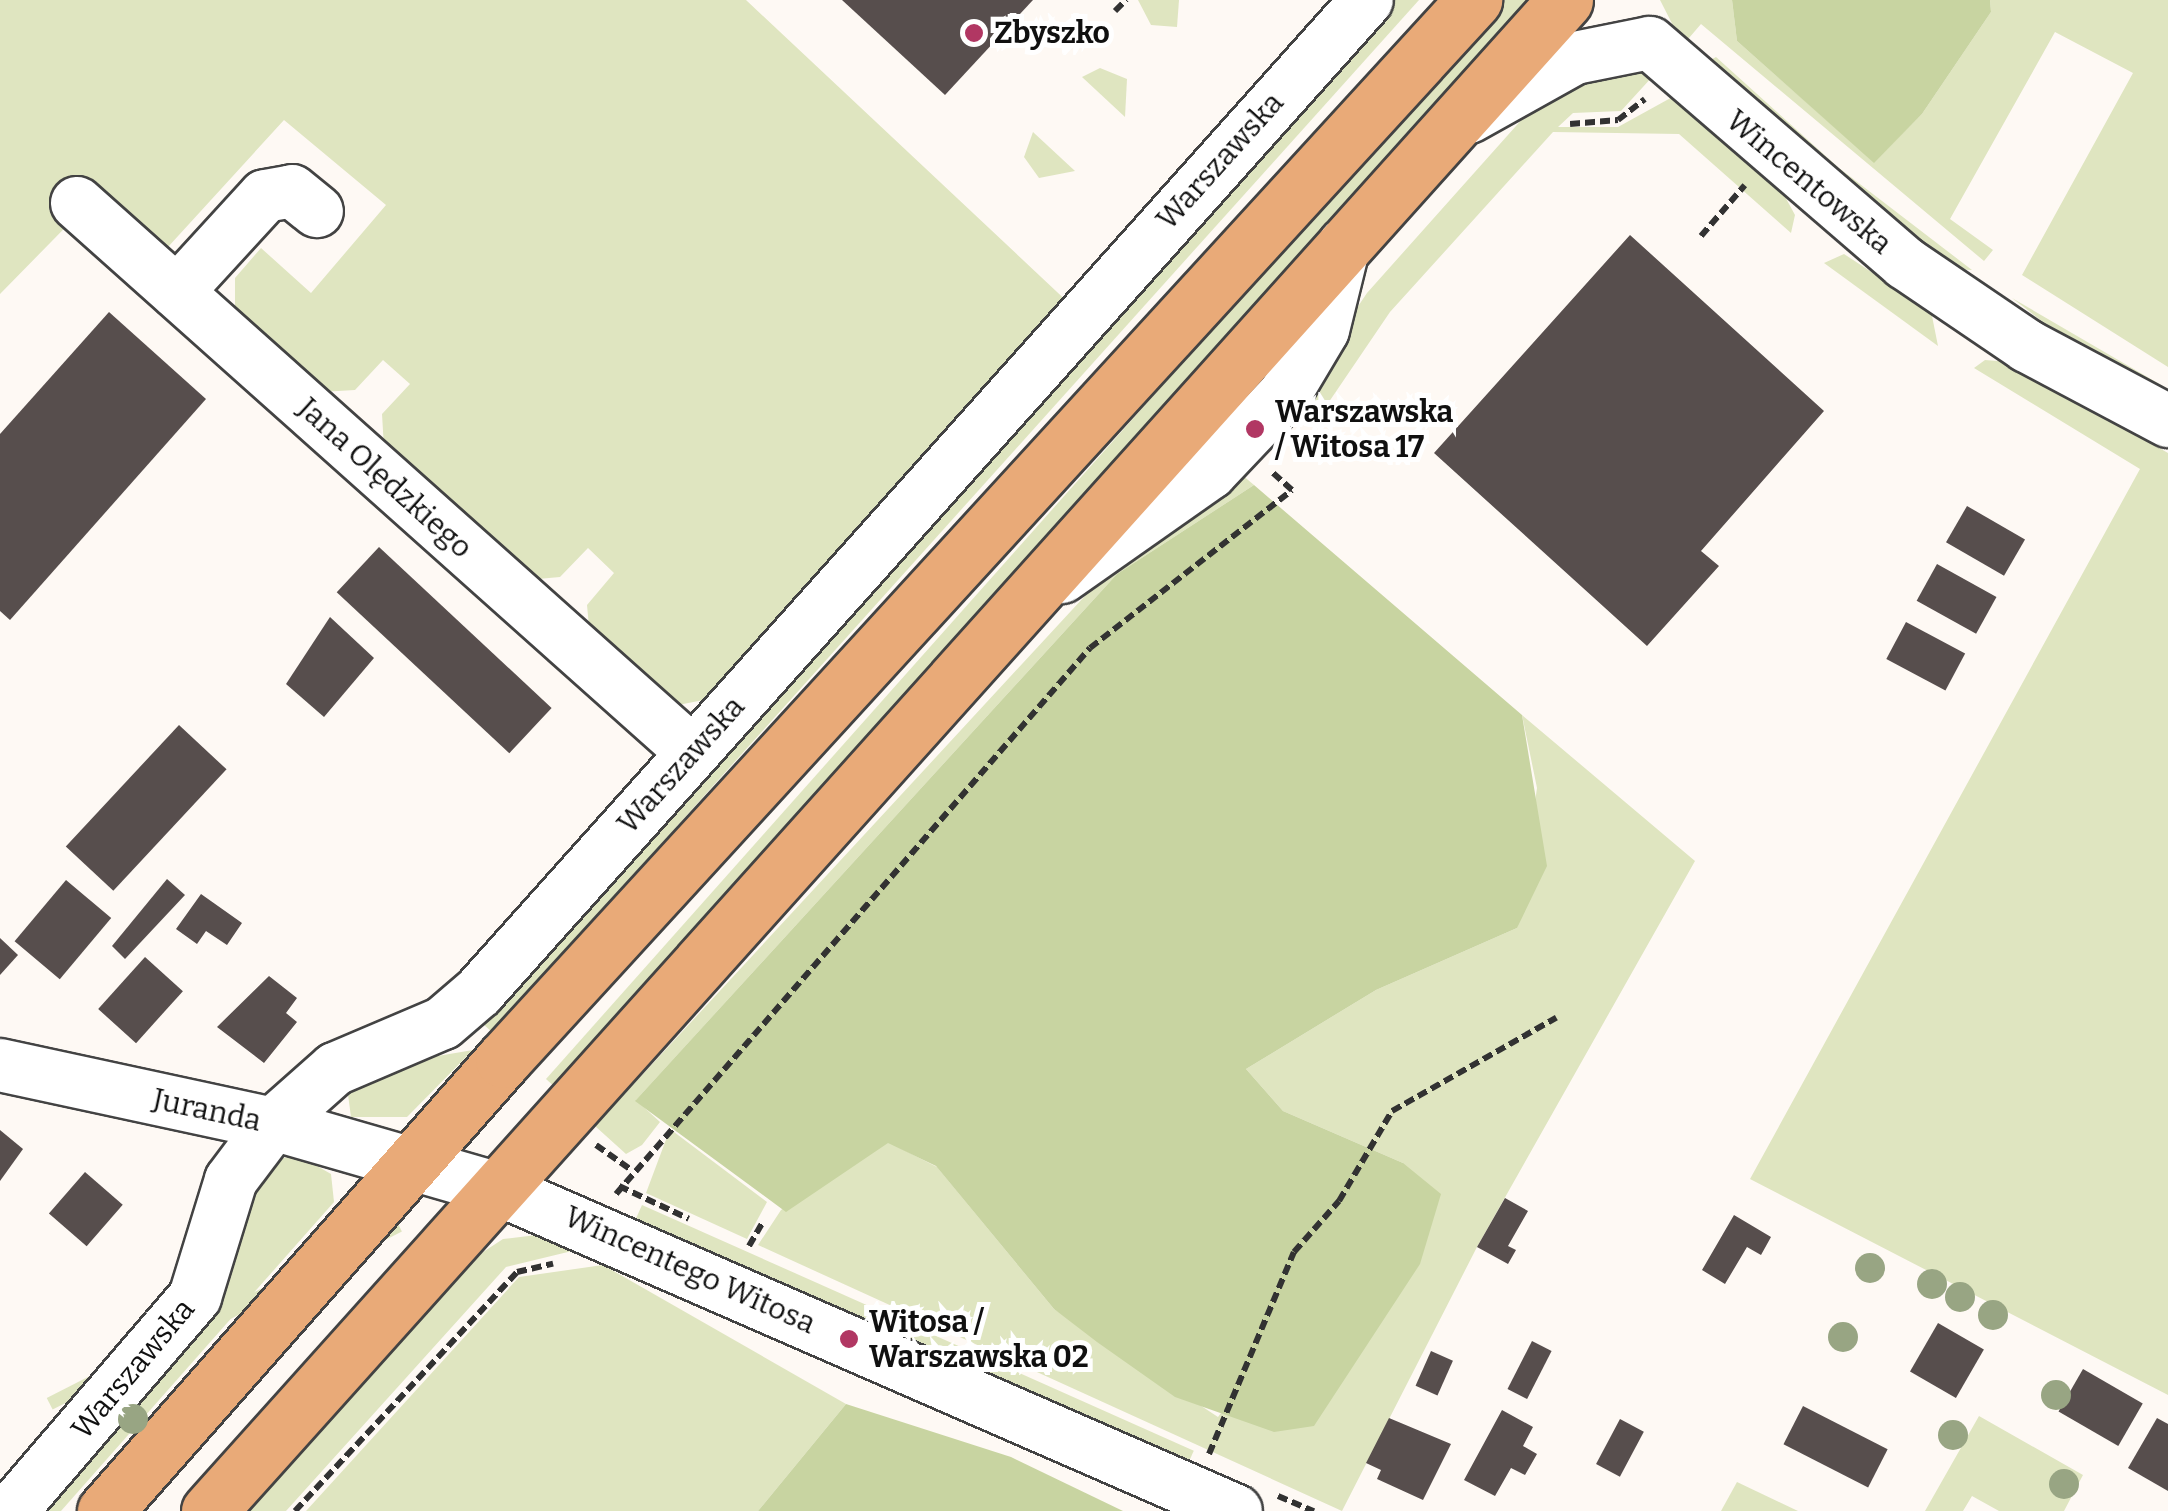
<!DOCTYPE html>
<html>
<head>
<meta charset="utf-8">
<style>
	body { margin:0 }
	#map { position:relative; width:2168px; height:1511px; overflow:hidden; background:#fef9f4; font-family:Bitter,serif }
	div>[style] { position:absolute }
	.green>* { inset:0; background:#dfe5c0; transform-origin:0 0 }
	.forest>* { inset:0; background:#c8d4a1 }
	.building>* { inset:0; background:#574e4d; transform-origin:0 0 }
	.path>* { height:6px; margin-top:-3px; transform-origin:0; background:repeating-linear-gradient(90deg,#323232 0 10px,transparent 0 15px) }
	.roads { filter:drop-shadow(2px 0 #434343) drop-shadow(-2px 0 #434343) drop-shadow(0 2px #434343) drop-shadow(0 -2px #434343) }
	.minor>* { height:52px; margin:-26px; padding:0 26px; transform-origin:26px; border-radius:26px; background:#fff }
	.major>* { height:55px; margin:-27.5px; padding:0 27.5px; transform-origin:27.5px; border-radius:27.5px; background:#e9aa78 }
	.trees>* { width:30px; height:30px; margin:-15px; border-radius:50%; background:#98a583 }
	.dots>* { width:28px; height:28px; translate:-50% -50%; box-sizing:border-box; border:5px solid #fff; border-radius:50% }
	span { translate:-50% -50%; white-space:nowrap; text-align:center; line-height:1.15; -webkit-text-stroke:10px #fff; paint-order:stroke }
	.poi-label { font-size:30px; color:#101010; font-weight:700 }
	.left { translate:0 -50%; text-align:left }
	.street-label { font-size:30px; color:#101010 }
</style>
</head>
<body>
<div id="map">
	<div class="green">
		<div style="clip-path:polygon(0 0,746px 0,1073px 307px,719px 697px,678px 705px,590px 637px,587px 605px,614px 573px,588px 548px,560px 577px,527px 580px,384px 448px,382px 414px,410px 384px,383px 360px,355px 390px,321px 392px,235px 312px,235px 278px,261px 248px,311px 293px,386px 205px,284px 120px,168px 247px,103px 189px,0 294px)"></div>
		<div style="clip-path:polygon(1138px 0,1179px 0,1177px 27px,1151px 25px)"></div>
		<div style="clip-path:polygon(1393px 0,1419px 0,492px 1032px,474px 1016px)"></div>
		<div style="clip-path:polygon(1505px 0,1534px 0,557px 1089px,546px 1079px)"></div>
		<div style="clip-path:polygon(1660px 0,1732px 0,1737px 41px,1874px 162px,1922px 114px,1991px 12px,1990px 0,2168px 0,2168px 367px,2022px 275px,2133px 73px,2055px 32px,1950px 219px,1993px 250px,1984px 261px,1701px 24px,1683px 45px)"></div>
		<div style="clip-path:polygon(1716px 57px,1839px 168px,1972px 270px,1951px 269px,1705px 63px)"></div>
		<div style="clip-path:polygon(1100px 68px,1127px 79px,1125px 117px,1082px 77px)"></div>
		<div style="clip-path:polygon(1631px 68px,1653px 76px,1621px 111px,1573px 113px,1558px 127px,1618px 127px,1676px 95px,1782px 191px,1795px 215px,1791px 233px,1679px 134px,1553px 132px,1390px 312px,1316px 421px,1293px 403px,1367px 293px,1548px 90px)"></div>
		<div style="clip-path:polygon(1033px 132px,1075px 171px,1039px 178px,1024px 157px)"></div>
		<div style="clip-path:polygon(1844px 254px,1931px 311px,1938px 346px,1824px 263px)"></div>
		<div style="clip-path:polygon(2012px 298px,2168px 389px,2168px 401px,2097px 364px)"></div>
		<div style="clip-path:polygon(1985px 360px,2010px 362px,2168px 453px,2168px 1395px,1750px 1179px,2140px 469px,1974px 368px)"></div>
		<div style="clip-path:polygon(1235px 469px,1254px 485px,1117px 574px,636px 1100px,660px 1122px,642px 1145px,626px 1154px,595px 1126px,1108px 571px)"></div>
		<div style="clip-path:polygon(1522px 715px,1695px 861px,1477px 1247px,1342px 1511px,758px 1245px,781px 1210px,888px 1142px,937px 1167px,1054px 1309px,1218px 1417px,1403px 1163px,1283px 1111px,1246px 1069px,1376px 990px,1517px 928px,1537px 788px)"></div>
		<div style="clip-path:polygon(473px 1050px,407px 1117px,351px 1117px,347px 1087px,367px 1068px)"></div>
		<div style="clip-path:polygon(670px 1129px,767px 1202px,747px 1239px,646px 1193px)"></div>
		<div style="clip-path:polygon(298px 1155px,331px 1174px,334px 1202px,61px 1511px,33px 1511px,246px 1194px,278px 1159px)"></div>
		<div style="left:642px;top:1205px;width:604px;height:22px;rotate:24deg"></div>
		<div style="left:396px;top:1220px;width:13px;height:392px;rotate:63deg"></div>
		<div style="clip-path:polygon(553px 1233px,579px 1239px,572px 1251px,506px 1267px,286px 1511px,247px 1511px,477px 1256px,503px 1239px)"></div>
		<div style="clip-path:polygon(603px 1265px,846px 1404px,758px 1511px,306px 1511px,519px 1277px)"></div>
		<div style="clip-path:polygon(1979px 1416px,2083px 1475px,2064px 1511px,1999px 1511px,1972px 1496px,1963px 1511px,1925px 1511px)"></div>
		<div style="clip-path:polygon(1737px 1482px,1798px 1511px,1721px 1511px)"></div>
	</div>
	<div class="forest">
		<div style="clip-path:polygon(1732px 0,1990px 0,1991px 12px,1922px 114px,1874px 163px,1737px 41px)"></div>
		<div style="clip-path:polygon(1254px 485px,1522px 715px,1547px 866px,1517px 928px,1376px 990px,1246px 1069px,1283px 1111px,1403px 1163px,1441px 1194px,1420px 1264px,1314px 1426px,1274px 1432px,1175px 1397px,1097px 1342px,1054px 1309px,936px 1166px,888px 1143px,786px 1212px,635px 1101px,1117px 574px)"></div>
		<div style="clip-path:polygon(846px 1404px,1011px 1457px,1123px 1511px,758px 1511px)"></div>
	</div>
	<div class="building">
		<div style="clip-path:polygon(842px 0,1033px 0,945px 95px)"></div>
		<div style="clip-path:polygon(1630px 235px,1824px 411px,1701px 551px,1719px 566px,1647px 646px,1434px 453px)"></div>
		<div style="clip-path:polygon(109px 312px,206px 399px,10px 620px,0 611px,0 434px)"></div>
		<div style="left:1967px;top:506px;width:67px;height:42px;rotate:30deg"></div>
		<div style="left:379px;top:547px;width:236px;height:62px;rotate:43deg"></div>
		<div style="left:1937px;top:564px;width:68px;height:42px;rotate:29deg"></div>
		<div style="clip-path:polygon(330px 617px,374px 658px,324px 717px,286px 684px)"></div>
		<div style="left:1906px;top:622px;width:67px;height:42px;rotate:28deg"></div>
		<div style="left:179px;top:725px;width:65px;height:166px;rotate:43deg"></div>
		<div style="clip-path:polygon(167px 879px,185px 895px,125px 959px,112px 946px)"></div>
		<div style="left:66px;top:880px;width:59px;height:80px;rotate:40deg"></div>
		<div style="clip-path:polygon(201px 894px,242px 923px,227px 945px,206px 931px,197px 944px,176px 929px)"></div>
		<div style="clip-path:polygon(0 938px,18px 955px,0 975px)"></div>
		<div style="left:145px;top:957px;width:51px;height:70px;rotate:42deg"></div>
		<div style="clip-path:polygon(269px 976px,297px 998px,286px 1013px,297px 1022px,264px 1063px,217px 1027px)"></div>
		<div style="clip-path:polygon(0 1130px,23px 1149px,0 1181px)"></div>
		<div style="left:85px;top:1172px;width:50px;height:55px;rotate:41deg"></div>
		<div style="clip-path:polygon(1505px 1198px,1528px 1211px,1508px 1246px,1516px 1250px,1508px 1264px,1477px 1247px)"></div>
		<div style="clip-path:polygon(1734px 1215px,1771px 1237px,1761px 1255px,1747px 1247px,1725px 1284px,1702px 1270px)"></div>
		<div style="left:1938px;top:1323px;width:53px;height:56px;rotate:30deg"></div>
		<div style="left:1532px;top:1341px;width:22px;height:54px;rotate:27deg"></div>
		<div style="left:1431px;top:1351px;width:24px;height:38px;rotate:24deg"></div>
		<div style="left:2083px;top:1369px;width:69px;height:49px;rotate:30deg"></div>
		<div style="left:1803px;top:1406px;width:95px;height:43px;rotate:27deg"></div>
		<div style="clip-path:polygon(1502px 1410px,1533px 1427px,1523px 1446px,1537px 1454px,1525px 1475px,1511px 1468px,1495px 1496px,1464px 1480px)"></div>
		<div style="clip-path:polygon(1389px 1418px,1451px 1444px,1423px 1500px,1377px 1479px,1381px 1470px,1366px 1463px)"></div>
		<div style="clip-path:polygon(2157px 1418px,2168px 1424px,2168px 1491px,2128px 1468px)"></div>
		<div style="left:1620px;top:1419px;width:27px;height:51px;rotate:28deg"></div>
	</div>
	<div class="path">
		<div style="left:1115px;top:11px;width:16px;rotate:-45deg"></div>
		<div style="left:1570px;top:124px;width:48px;rotate:-4.8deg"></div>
		<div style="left:1618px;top:120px;width:34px;rotate:-38deg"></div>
		<div style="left:1701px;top:236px;width:67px;rotate:-49.2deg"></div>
		<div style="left:596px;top:1145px;width:42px;rotate:35.2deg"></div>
		<div style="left:619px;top:1186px;width:77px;rotate:25.2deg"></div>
		<div style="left:616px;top:1194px;width:723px;rotate:-49.04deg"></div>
		<div style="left:1090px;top:648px;width:256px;rotate:-38deg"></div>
		<div style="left:1292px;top:490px;width:27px;rotate:-138deg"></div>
		<div style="left:749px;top:1246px;width:28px;rotate:-60deg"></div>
		<div style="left:1209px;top:1454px;width:219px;rotate:-67.2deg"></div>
		<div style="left:1294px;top:1252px;width:68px;rotate:-48.6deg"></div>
		<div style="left:1339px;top:1201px;width:104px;rotate:-59.5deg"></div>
		<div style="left:1392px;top:1111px;width:189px;rotate:-29.6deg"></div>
		<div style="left:1278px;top:1496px;width:39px;rotate:23deg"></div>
		<div style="left:295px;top:1511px;width:326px;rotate:-47.1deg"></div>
		<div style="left:517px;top:1272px;width:37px;rotate:-13deg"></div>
	</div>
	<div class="roads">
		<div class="minor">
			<div style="left:1650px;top:43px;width:337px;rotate:40.8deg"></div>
			<div style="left:1905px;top:263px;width:148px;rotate:34.2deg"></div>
			<div style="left:2027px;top:346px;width:160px;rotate:28deg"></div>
			<div style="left:1469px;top:117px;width:121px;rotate:-29.1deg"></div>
			<div style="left:1575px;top:58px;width:76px;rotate:-11.3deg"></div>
			<div style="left:77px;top:203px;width:824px;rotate:41.75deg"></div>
			<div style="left:177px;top:292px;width:130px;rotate:-47.5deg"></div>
			<div style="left:265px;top:196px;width:27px;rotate:-10deg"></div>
			<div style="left:292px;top:191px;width:32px;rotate:39deg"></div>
			<div style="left:1062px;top:577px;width:181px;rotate:-35.1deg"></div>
			<div style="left:1210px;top:473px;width:109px;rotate:-46.5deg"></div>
			<div style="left:1285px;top:394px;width:74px;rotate:-59.3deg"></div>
			<div style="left:1323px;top:330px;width:88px;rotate:-76.1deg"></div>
			<div style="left:0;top:1065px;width:279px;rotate:12.2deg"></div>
			<div style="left:273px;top:1124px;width:234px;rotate:16.1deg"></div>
			<div style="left:498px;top:1189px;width:805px;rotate:23.57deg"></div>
			<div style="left:11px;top:1511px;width:282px;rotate:-49.3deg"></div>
			<div style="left:195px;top:1297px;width:122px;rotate:-72.9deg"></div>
			<div style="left:231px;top:1180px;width:70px;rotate:-53.1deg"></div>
			<div style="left:273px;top:1124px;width:83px;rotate:-41.6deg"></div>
			<div style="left:335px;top:1069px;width:117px;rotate:-23.1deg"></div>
			<div style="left:443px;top:1023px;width:48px;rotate:-40.7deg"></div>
			<div style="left:479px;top:992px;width:1331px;rotate:-48.17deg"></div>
		</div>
		<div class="major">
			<div style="left:105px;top:1511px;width:602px;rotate:-48.57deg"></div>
			<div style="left:503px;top:1060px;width:1438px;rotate:-47.51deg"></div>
			<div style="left:209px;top:1511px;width:2030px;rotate:-48.09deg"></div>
		</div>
	</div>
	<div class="trees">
		<div style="left:1870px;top:1268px"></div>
		<div style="left:1932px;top:1284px"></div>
		<div style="left:1960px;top:1297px"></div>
		<div style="left:1993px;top:1315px"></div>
		<div style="left:1843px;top:1337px"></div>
		<div style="left:2056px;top:1395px"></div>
		<div style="left:133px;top:1419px"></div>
		<div style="left:1953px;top:1435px"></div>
		<div style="left:2064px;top:1484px"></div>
	</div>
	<div class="dots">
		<div style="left:974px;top:33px;background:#b13763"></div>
		<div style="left:1255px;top:429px;background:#b13763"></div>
		<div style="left:849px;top:1339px;background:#b13763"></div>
	</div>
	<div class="poi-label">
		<span class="left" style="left:994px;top:33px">Zbyszko</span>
		<span class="left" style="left:1275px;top:429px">Warszawska<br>/ Witosa 17</span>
		<span class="left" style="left:869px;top:1339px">Witosa /<br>Warszawska 02</span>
	</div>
	<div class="street-label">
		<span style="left:1220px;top:161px;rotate:-48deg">Warszawska</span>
		<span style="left:1809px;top:182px;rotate:40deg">Wincentowska</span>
		<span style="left:385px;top:478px;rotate:42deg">Jana Olędzkiego</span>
		<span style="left:681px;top:765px;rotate:-48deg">Warszawska</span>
		<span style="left:207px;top:1110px;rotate:12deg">Juranda</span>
		<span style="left:690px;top:1270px;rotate:24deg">Wincentego Witosa</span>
		<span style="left:133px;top:1369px;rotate:-50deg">Warszawska</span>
	</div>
</div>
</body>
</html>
